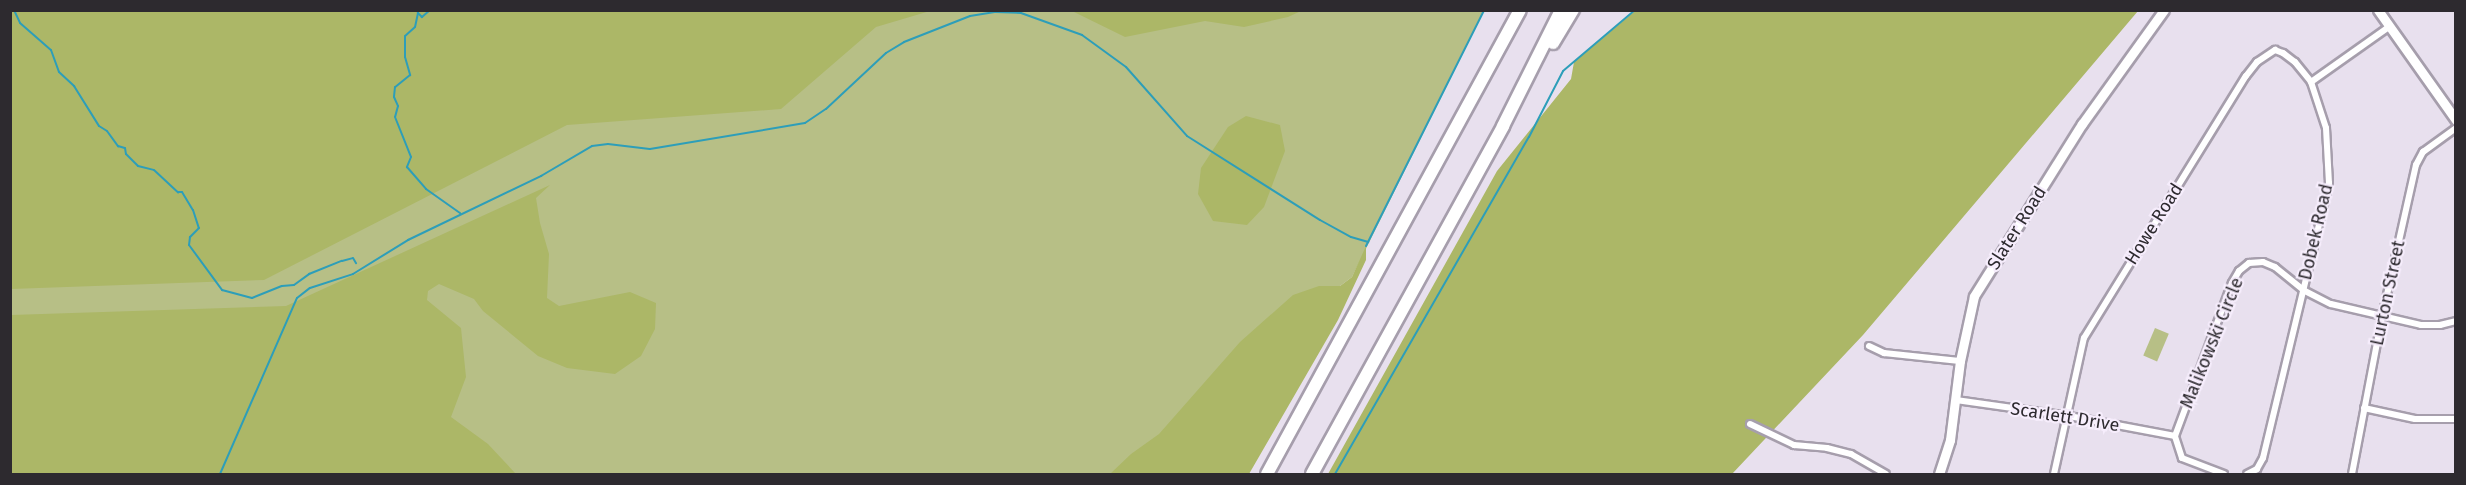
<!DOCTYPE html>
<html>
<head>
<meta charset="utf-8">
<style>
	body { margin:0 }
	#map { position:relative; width:2466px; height:485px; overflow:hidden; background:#e8e0ee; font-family:"Fira Sans",sans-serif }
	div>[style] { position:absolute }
	.green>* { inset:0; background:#b7bf86; transform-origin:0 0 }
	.forest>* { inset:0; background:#acb767 }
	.stream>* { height:2px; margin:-1px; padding:0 1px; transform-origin:1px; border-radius:1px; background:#2d9eb9 }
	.roads { filter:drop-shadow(2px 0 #a69eac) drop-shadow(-2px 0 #a69eac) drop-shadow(0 2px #a69eac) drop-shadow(0 -2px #a69eac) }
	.minor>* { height:6px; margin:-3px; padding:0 3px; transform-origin:3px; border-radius:3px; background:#fff }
	.secondary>* { height:9px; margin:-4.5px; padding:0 4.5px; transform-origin:4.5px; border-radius:4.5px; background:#fff }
	.motorway>* { height:12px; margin:-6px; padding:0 6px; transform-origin:6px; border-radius:6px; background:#fff }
	span { translate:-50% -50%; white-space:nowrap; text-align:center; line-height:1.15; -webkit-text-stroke:4.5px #f6edfc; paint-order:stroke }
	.street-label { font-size:18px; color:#2d2a2f }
	.frame { position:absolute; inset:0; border:12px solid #2d2a2f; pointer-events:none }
</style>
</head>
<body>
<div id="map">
	<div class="green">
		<div style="clip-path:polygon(10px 11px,1484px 11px,1352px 277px,1340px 286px,1234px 474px,11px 474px)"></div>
		<div style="left:2155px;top:328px;width:15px;height:30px;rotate:23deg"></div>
	</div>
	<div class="forest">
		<div style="clip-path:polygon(10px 11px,11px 10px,930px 11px,876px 27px,781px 109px,567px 125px,264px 280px,11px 289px)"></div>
		<div style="clip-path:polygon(1072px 11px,1071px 11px,1301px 11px,1288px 17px,1244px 27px,1205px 21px,1125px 37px)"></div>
		<div style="clip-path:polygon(1635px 11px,2138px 11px,1863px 335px,1732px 474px,1328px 474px,1497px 171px,1571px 79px,1574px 62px)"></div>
		<div style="clip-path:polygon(1246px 116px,1280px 125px,1285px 151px,1264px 207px,1247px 225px,1213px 221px,1198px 194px,1201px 168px,1228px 127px)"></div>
		<div style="clip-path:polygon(550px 185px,536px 198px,540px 223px,549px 254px,547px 298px,559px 306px,630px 292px,656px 303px,655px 329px,641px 356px,615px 374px,567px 368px,538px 356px,483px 311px,474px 299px,439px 284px,428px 291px,427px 300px,461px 328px,466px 377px,451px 417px,488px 444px,516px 474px,11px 474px,11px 315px,286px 306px)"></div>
		<div style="clip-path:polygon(1366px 246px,1366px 260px,1338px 320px,1249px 474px,1110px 474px,1131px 454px,1159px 434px,1240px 342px,1293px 295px,1319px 286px,1340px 286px,1352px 277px)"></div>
	</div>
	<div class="stream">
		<div style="left:14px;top:10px;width:14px;rotate:65deg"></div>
		<div style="left:20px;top:23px;width:41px;rotate:41.1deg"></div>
		<div style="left:51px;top:50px;width:23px;rotate:70deg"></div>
		<div style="left:59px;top:72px;width:21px;rotate:43deg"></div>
		<div style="left:74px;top:86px;width:47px;rotate:58deg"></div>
		<div style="left:99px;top:126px;width:9px;rotate:32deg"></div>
		<div style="left:107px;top:131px;width:19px;rotate:54deg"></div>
		<div style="left:118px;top:146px;width:7px;rotate:16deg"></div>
		<div style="left:125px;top:148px;width:6px;rotate:81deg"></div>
		<div style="left:126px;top:154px;width:17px;rotate:45deg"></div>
		<div style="left:138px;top:166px;width:16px;rotate:14deg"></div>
		<div style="left:154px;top:170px;width:33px;rotate:43deg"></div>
		<div style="left:178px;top:192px;width:4px"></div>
		<div style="left:182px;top:192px;width:21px;rotate:59deg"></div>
		<div style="left:193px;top:210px;width:19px;rotate:72deg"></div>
		<div style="left:199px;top:228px;width:13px;rotate:135deg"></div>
		<div style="left:190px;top:237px;width:8px;rotate:97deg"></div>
		<div style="left:189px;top:245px;width:56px;rotate:53.7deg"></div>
		<div style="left:222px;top:290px;width:31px;rotate:15deg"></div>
		<div style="left:252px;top:298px;width:32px;rotate:-22deg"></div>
		<div style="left:282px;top:286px;width:12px;rotate:-5deg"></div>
		<div style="left:294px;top:285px;width:19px;rotate:-36deg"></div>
		<div style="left:309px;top:274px;width:35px;rotate:-22deg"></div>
		<div style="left:342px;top:261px;width:11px;rotate:-15deg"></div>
		<div style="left:353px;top:258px;width:6px;rotate:59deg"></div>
		<div style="left:430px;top:10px;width:11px;rotate:139deg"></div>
		<div style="left:422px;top:17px;width:6px;rotate:-135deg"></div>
		<div style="left:418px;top:13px;width:14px;rotate:102deg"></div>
		<div style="left:415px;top:27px;width:13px;rotate:138deg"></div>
		<div style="left:405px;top:36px;width:21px;rotate:90deg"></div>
		<div style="left:405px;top:57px;width:19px;rotate:74deg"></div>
		<div style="left:410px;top:75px;width:19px;rotate:141deg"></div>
		<div style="left:395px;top:87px;width:10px;rotate:96deg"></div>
		<div style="left:394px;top:97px;width:10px;rotate:66deg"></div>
		<div style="left:398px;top:106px;width:11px;rotate:105deg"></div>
		<div style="left:395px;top:117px;width:43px;rotate:68.2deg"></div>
		<div style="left:411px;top:157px;width:11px;rotate:112deg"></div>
		<div style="left:407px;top:167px;width:29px;rotate:49deg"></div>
		<div style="left:426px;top:189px;width:42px;rotate:35.2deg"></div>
		<div style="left:1366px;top:246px;width:264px;rotate:-63.4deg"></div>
		<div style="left:220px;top:474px;width:192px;rotate:-66.4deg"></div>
		<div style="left:297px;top:298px;width:16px;rotate:-38deg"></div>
		<div style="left:310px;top:288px;width:45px;rotate:-18deg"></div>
		<div style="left:353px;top:274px;width:65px;rotate:-31.7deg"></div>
		<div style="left:408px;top:240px;width:148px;rotate:-25.7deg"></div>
		<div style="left:541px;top:176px;width:59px;rotate:-30.5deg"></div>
		<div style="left:592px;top:146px;width:16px;rotate:-7deg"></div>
		<div style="left:608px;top:144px;width:42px;rotate:6.8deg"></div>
		<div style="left:650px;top:149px;width:157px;rotate:-9.5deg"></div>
		<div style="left:805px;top:123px;width:25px;rotate:-34deg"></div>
		<div style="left:826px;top:109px;width:82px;rotate:-43deg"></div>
		<div style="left:886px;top:53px;width:21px;rotate:-31deg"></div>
		<div style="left:904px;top:42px;width:71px;rotate:-21.5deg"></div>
		<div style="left:970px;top:16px;width:25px;rotate:-9deg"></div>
		<div style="left:995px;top:12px;width:26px;rotate:2deg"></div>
		<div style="left:1021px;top:13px;width:65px;rotate:19.8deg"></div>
		<div style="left:1082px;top:35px;width:54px;rotate:36deg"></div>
		<div style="left:1126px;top:67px;width:92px;rotate:48.5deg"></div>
		<div style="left:1187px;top:136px;width:157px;rotate:32.3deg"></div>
		<div style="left:1320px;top:220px;width:35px;rotate:29deg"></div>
		<div style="left:1351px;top:237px;width:18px;rotate:16deg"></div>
		<div style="left:1335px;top:474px;width:389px;rotate:-60.1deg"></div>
		<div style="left:1529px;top:137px;width:74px;rotate:-62.7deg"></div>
		<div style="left:1563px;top:71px;width:94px;rotate:-40.3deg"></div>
	</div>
	<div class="roads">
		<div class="minor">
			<div style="left:2311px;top:82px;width:97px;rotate:-35.3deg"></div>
			<div style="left:1869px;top:346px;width:17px;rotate:25deg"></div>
			<div style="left:1884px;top:353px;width:76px;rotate:6deg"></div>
			<div style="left:1956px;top:400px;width:114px;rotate:8.1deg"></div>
			<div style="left:2069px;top:416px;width:108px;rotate:10.7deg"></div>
			<div style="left:2364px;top:408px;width:52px;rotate:12.2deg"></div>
			<div style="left:2415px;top:419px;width:41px"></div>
			<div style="left:1750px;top:424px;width:49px;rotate:25.5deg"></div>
			<div style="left:1794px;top:445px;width:33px;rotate:5deg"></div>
			<div style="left:1827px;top:448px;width:25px;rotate:14deg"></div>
			<div style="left:1851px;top:454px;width:40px;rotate:29.7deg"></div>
			<div style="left:2054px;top:474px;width:139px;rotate:-77.6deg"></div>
			<div style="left:2084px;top:338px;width:308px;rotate:-58.3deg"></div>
			<div style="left:2246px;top:76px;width:18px;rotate:-52deg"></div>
			<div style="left:2257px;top:62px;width:22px;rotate:-34deg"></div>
			<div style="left:2275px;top:50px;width:9px;rotate:21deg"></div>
			<div style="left:2283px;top:53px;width:15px;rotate:37deg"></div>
			<div style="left:2295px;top:62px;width:26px;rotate:51deg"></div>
			<div style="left:2311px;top:82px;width:48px;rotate:71.9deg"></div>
			<div style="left:2326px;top:128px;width:55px;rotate:86.9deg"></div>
			<div style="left:2329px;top:183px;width:283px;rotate:103.5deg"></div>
			<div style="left:2263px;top:458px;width:13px;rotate:119deg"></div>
			<div style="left:2257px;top:469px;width:11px;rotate:153deg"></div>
			<div style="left:2224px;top:474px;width:45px;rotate:-159.1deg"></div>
			<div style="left:2182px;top:458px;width:23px;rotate:-108deg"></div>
			<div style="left:2175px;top:436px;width:163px;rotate:-69.6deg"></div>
			<div style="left:2232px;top:283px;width:14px;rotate:-60deg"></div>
			<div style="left:2239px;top:271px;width:13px;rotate:-39deg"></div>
			<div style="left:2249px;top:263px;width:14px;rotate:-4deg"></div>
			<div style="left:2263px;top:262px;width:13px;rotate:23deg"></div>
			<div style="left:2275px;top:267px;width:36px;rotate:39deg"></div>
			<div style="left:2303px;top:290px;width:31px;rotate:27deg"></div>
			<div style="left:2331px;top:304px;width:92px;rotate:13.1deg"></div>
			<div style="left:2421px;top:325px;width:19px"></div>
			<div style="left:2440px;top:325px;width:16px;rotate:-14deg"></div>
			<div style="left:2352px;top:474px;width:160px;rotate:-79.2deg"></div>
			<div style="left:2382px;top:317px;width:156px;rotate:-77.4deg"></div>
			<div style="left:2416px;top:165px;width:15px;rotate:-62deg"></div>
			<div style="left:2423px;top:152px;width:41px;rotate:-36deg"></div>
		</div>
		<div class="secondary">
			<div style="left:2378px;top:10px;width:135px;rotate:54.7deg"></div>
			<div style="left:1939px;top:474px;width:36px;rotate:-72deg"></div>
			<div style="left:1950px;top:440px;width:80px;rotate:-82.8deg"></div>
			<div style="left:1960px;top:361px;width:66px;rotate:-77.8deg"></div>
			<div style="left:1974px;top:296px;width:203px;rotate:-57.9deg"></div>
			<div style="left:2082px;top:124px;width:140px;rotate:-54.3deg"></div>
		</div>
		<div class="motorway">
			<div style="left:1553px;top:43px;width:39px;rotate:-59deg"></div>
			<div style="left:1267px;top:474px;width:528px;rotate:-61.4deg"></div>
			<div style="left:1312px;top:474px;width:397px;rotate:-61.2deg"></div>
			<div style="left:1503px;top:126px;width:130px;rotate:-63.4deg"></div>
		</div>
	</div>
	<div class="street-label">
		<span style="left:2154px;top:224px;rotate:-58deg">Howe Road</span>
		<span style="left:2017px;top:228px;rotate:-58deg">Slater Road</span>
		<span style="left:2316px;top:232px;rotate:-77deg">Dobek Road</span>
		<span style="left:2388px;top:293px;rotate:-78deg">Lurton Street</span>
		<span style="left:2212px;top:343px;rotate:-68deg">Malikowski Circle</span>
		<span style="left:2065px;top:417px;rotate:9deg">Scarlett Drive</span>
	</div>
	<div class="frame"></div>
</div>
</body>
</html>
